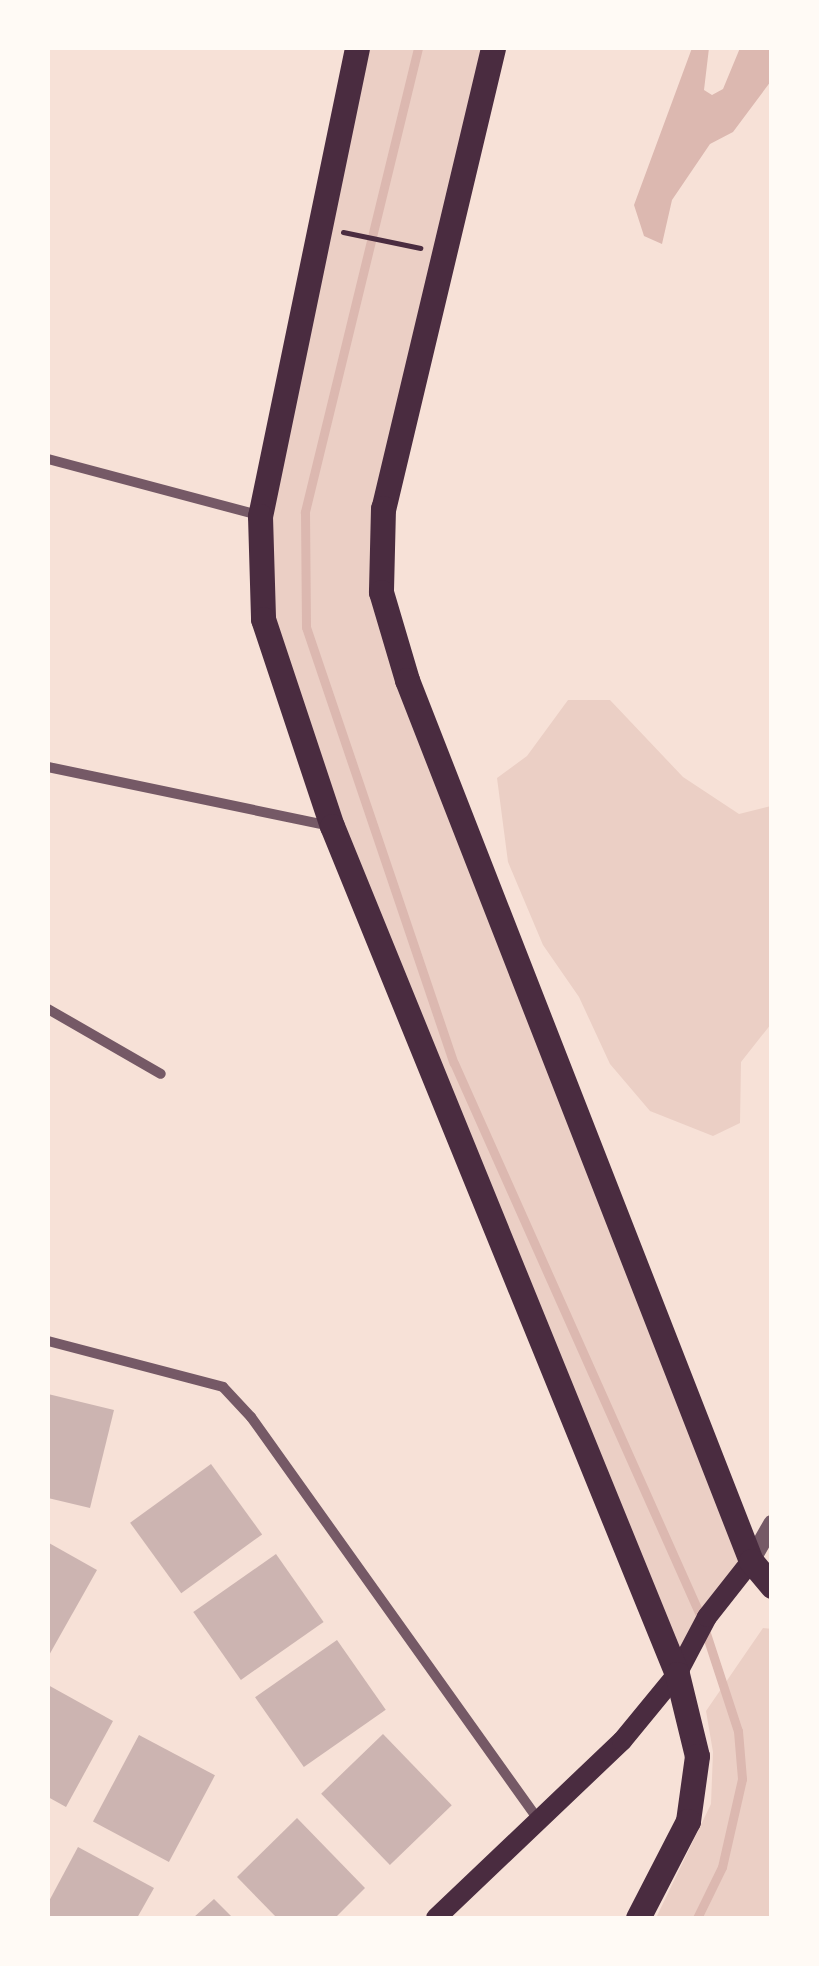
<!DOCTYPE html>
<html>
<head>
<meta charset="utf-8">
<style>
	body { margin:0 }
	#map { position:relative; width:819px; height:1966px; overflow:hidden; background:#f7e1d7; font-family:Overpass,sans-serif }
	div>[style] { position:absolute }
	.green>* { inset:0; background:#ebcfc5 }
	.water>* { inset:0; background:#dcb8b0 }
	.stream>* { height:9px; margin:-4.5px; padding:0 4.5px; transform-origin:4.5px; border-radius:4.5px; background:#dcb8b0 }
	.building>* { inset:0; background:#ccb4b1; transform-origin:0 0 }
	.path>* { height:5px; margin:-2.5px; padding:0 2.5px; transform-origin:2.5px; border-radius:2.5px; background:#4a2c40 }
	.minor>* { height:10px; margin:-5px; padding:0 5px; transform-origin:5px; border-radius:5px; background:#755966 }
	.tertiary>* { height:18px; margin:-9px; padding:0 9px; transform-origin:9px; border-radius:9px; background:#755966 }
	.secondary>* { height:20px; margin:-10px; padding:0 10px; transform-origin:10px; border-radius:10px; background:#4a2c40 }
	.primary>* { height:25px; margin:-12.5px; padding:0 12.5px; transform-origin:12.5px; border-radius:12.5px; background:#4a2c40 }
	span { translate:-50% -50%; white-space:nowrap; text-align:center; line-height:1.15; -webkit-text-stroke:8px #fffaf5; paint-order:stroke }
	.frame { position:absolute; inset:0; border:50px solid #fffaf5; pointer-events:none }
</style>
</head>
<body>
<div id="map">
	<div class="green">
		<div style="clip-path:polygon(357px 48px,493px 48px,383px 508px,381px 592px,751px 1561px,677px 1674px,281px 679px,260px 516px)"></div>
		<div style="clip-path:polygon(568px 700px,610px 700px,683px 777px,739px 814px,771px 806px,771px 1024px,741px 1062px,740px 1123px,713px 1136px,650px 1111px,610px 1064px,579px 997px,543px 945px,508px 862px,497px 778px,527px 756px)"></div>
		<div style="clip-path:polygon(763px 1628px,772px 1629px,771px 1918px,656px 1918px,711px 1804px,713px 1752px,706px 1711px)"></div>
	</div>
	<div class="water">
		<div style="clip-path:polygon(692px 48px,709px 48px,704px 90px,712px 95px,723px 89px,740px 48px,771px 48px,771px 81px,733px 132px,710px 144px,672px 200px,662px 244px,644px 236px,634px 205px)"></div>
	</div>
	<div class="stream">
		<div style="left:418px;top:48px;width:478px;rotate:103.7deg"></div>
		<div style="left:305px;top:512px;width:115px;rotate:89.5deg"></div>
		<div style="left:306px;top:627px;width:460px;rotate:71.3deg"></div>
		<div style="left:454px;top:1063px;width:604px;rotate:65.98deg"></div>
		<div style="left:700px;top:1615px;width:122px;rotate:71.9deg"></div>
		<div style="left:738px;top:1731px;width:48px;rotate:85.2deg"></div>
		<div style="left:742px;top:1779px;width:90px;rotate:102.8deg"></div>
		<div style="left:722px;top:1867px;width:57px;rotate:116.1deg"></div>
	</div>
	<div class="building">
		<div style="clip-path:polygon(48px 1394px,114px 1410px,90px 1508px,48px 1498px)"></div>
		<div style="left:211px;top:1464px;width:87px;height:100px;rotate:54deg"></div>
		<div style="clip-path:polygon(49px 1543px,97px 1570px,48px 1657px,48px 1545px)"></div>
		<div style="left:276px;top:1554px;width:83px;height:101px;rotate:55deg"></div>
		<div style="left:337px;top:1640px;width:85px;height:100px;rotate:55deg"></div>
		<div style="clip-path:polygon(48px 1685px,113px 1721px,66px 1807px,48px 1797px)"></div>
		<div style="left:383px;top:1734px;width:99px;height:86px;rotate:46deg"></div>
		<div style="left:139px;top:1735px;width:86px;height:98px;rotate:28deg"></div>
		<div style="clip-path:polygon(297px 1818px,365px 1888px,335px 1918px,277px 1918px,237px 1877px)"></div>
		<div style="clip-path:polygon(78px 1847px,154px 1888px,137px 1918px,48px 1918px,48px 1903px)"></div>
		<div style="clip-path:polygon(214px 1899px,233px 1918px,193px 1918px)"></div>
	</div>
	<div class="path">
		<div style="left:343px;top:232px;width:79px;rotate:11.7deg"></div>
	</div>
	<div class="minor">
		<div style="left:48px;top:459px;width:218px;rotate:14.9deg"></div>
		<div style="left:48px;top:767px;width:288px;rotate:11.8deg"></div>
		<div style="left:48px;top:1009px;width:130px;rotate:29.9deg"></div>
		<div style="left:48px;top:1341px;width:181px;rotate:14.7deg"></div>
		<div style="left:223px;top:1387px;width:41px;rotate:47deg"></div>
		<div style="left:251px;top:1417px;width:494px;rotate:54.5deg"></div>
	</div>
	<div class="tertiary">
		<div style="left:751px;top:1561px;width:43px;rotate:-60.4deg"></div>
	</div>
	<div class="secondary">
		<div style="left:436px;top:1918px;width:257px;rotate:-43.6deg"></div>
		<div style="left:622px;top:1741px;width:87px;rotate:-50.6deg"></div>
		<div style="left:677px;top:1674px;width:64px;rotate:-62.2deg"></div>
		<div style="left:707px;top:1617px;width:71px;rotate:-51.8deg"></div>
	</div>
	<div class="primary">
		<div style="left:357px;top:48px;width:478px;rotate:101.7deg"></div>
		<div style="left:260px;top:516px;width:103px;rotate:88.3deg"></div>
		<div style="left:263px;top:619px;width:218px;rotate:71.6deg"></div>
		<div style="left:332px;top:826px;width:915px;rotate:67.86deg"></div>
		<div style="left:677px;top:1674px;width:84px;rotate:76.3deg"></div>
		<div style="left:697px;top:1756px;width:66px;rotate:97.9deg"></div>
		<div style="left:688px;top:1821px;width:109px;rotate:117.3deg"></div>
		<div style="left:493px;top:48px;width:473px;rotate:103.4deg"></div>
		<div style="left:383px;top:508px;width:84px;rotate:91.4deg"></div>
		<div style="left:381px;top:592px;width:92px;rotate:73.5deg"></div>
		<div style="left:407px;top:680px;width:946px;rotate:68.67deg"></div>
		<div style="left:751px;top:1561px;width:33px;rotate:50deg"></div>
	</div>
	<div class="frame"></div>
</div>
</body>
</html>
